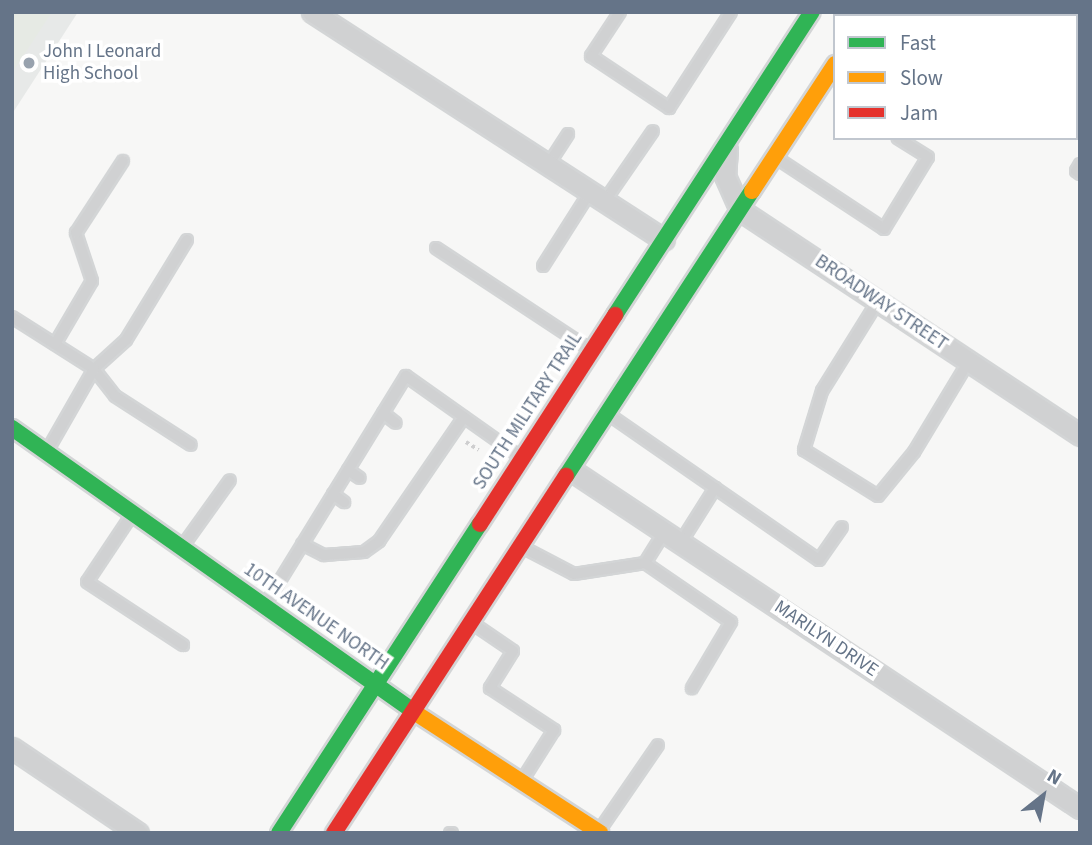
<!DOCTYPE html>
<html>
<head>
<meta charset="utf-8">
<style>
	body { margin:0 }
	#map { position:relative; width:1092px; height:845px; overflow:hidden; background:#f7f7f6; font-family:"Source Sans 3",sans-serif }
	div>[style] { position:absolute }
	.built>* { inset:0; background:#e7e9e8 }
	.green>* { inset:0; background:#e6eae4 }
	.path>* { height:3.5px; margin-top:-1.75px; transform-origin:0; background:repeating-linear-gradient(90deg,#cececf 0 3.5px,transparent 0 7px) }
	.roads { filter:drop-shadow(2px 0 #d3d5d6) drop-shadow(-2px 0 #d3d5d6) drop-shadow(0 2px #d3d5d6) drop-shadow(0 -2px #d3d5d6) }
	.lane>* { height:10px; margin:-5px; padding:0 5px; transform-origin:5px; border-radius:5px; background:#d0d1d2 }
	.street>* { height:19px; margin:-9.5px; padding:0 9.5px; transform-origin:9.5px; border-radius:9.5px; background:#d0d1d2 }
	.fast>* { height:16px; margin:-8px; padding:0 8px; transform-origin:8px; border-radius:8px; background:#30b455 }
	.slow>* { height:16px; margin:-8px; padding:0 8px; transform-origin:8px; border-radius:8px; background:#ff9f0a }
	.jam>* { height:16px; margin:-8px; padding:0 8px; transform-origin:8px; border-radius:8px; background:#e5322d }
	.dots>* { width:19px; height:19px; translate:-50% -50%; box-sizing:border-box; border:4px solid #fff; border-radius:50% }
	span { translate:-50% -50%; white-space:nowrap; text-align:center; line-height:1.15; -webkit-text-stroke:7px #fff; paint-order:stroke }
	.poi-label { font-size:19px; color:#657488 }
	.left { translate:0 -50%; text-align:left }
	.street-label { font-size:19px; color:#657488 }
	.frame { position:absolute; inset:0; border:14px solid #657488; pointer-events:none }
	.legend { position:absolute; left:833px; top:14px; width:245px; height:126px; box-sizing:border-box; background:#fff; border:2px solid #c1c7cf; margin:0; padding:9px 12px; list-style:none; font-size:21px; color:#657488 }
	.legend li { display:flex; align-items:center; gap:14px; height:35px }
	.legend b { width:35px; border:2px solid #c1c7cf }
	.north { position:absolute; left:1008px; top:761px; width:70px; height:70px; -webkit-text-stroke:5px #fff; paint-order:stroke; rotate:31deg; font-size:19px; font-weight:700; line-height:28px; text-align:center; color:#657488 }
	.north::after { content:''; display:block; margin:auto; width:24px; height:32px; background:#657488; clip-path:polygon(50% 0,100% 100%,50% 72%,0 100%) }
</style>
</head>
<body>
<div id="map">
	<div class="built">
		<div style="clip-path:polygon(12px 12px,78px 12px,12px 114px)"></div>
	</div>
	<div class="green">
		<div style="clip-path:polygon(12px 12px,52px 12px,12px 73px)"></div>
	</div>
	<div class="path">
		<div style="left:466px;top:442px;width:15px;rotate:32deg"></div>
	</div>
	<div class="roads">
		<div class="lane">
			<div style="left:620px;top:12px;width:53px;rotate:123.4deg"></div>
			<div style="left:591px;top:56px;width:94px;rotate:33.7deg"></div>
			<div style="left:669px;top:108px;width:114px;rotate:-57.1deg"></div>
			<div style="left:983px;top:12px;width:5px;rotate:53deg"></div>
			<div style="left:1076px;top:93px;width:4px;rotate:27deg"></div>
			<div style="left:778px;top:159px;width:127px;rotate:33.4deg"></div>
			<div style="left:884px;top:229px;width:84px;rotate:-58.6deg"></div>
			<div style="left:928px;top:157px;width:36px;rotate:-148deg"></div>
			<div style="left:1080px;top:164px;width:8px;rotate:120deg"></div>
			<div style="left:1076px;top:171px;width:5px;rotate:37deg"></div>
			<div style="left:548px;top:165px;width:37px;rotate:-57deg"></div>
			<div style="left:604px;top:202px;width:86px;rotate:-55.4deg"></div>
			<div style="left:187px;top:240px;width:117px;rotate:121.4deg"></div>
			<div style="left:126px;top:340px;width:43px;rotate:137.8deg"></div>
			<div style="left:94px;top:369px;width:34px;rotate:52deg"></div>
			<div style="left:115px;top:396px;width:90px;rotate:32.8deg"></div>
			<div style="left:436px;top:248px;width:183px;rotate:33.4deg"></div>
			<div style="left:543px;top:266px;width:88px;rotate:-57.6deg"></div>
			<div style="left:878px;top:301px;width:106px;rotate:121.9deg"></div>
			<div style="left:822px;top:391px;width:62px;rotate:107deg"></div>
			<div style="left:804px;top:450px;width:87px;rotate:31.9deg"></div>
			<div style="left:878px;top:496px;width:57px;rotate:-50.7deg"></div>
			<div style="left:914px;top:452px;width:106px;rotate:-58.9deg"></div>
			<div style="left:12px;top:317px;width:97px;rotate:32.4deg"></div>
			<div style="left:94px;top:369px;width:95px;rotate:119.8deg"></div>
			<div style="left:55px;top:344px;width:73px;rotate:-59.6deg"></div>
			<div style="left:92px;top:281px;width:51px;rotate:-108.4deg"></div>
			<div style="left:76px;top:233px;width:86px;rotate:-56.9deg"></div>
			<div style="left:383px;top:413px;width:16px;rotate:38deg"></div>
			<div style="left:611px;top:416px;width:253px;rotate:34.7deg"></div>
			<div style="left:819px;top:560px;width:40px;rotate:-55.1deg"></div>
			<div style="left:348px;top:470px;width:14px;rotate:34deg"></div>
			<div style="left:333px;top:494px;width:14px;rotate:36deg"></div>
			<div style="left:131px;top:516px;width:79px;rotate:123.7deg"></div>
			<div style="left:87px;top:582px;width:115px;rotate:33.3deg"></div>
			<div style="left:681px;top:542px;width:64px;rotate:-57.8deg"></div>
			<div style="left:302px;top:544px;width:25px;rotate:27deg"></div>
			<div style="left:324px;top:555px;width:40px;rotate:-4.3deg"></div>
			<div style="left:364px;top:552px;width:19px;rotate:-36deg"></div>
			<div style="left:379px;top:541px;width:150px;rotate:-55.6deg"></div>
			<div style="left:182px;top:547px;width:82px;rotate:-54.4deg"></div>
			<div style="left:524px;top:548px;width:56px;rotate:27.5deg"></div>
			<div style="left:574px;top:574px;width:72px;rotate:-8.8deg"></div>
			<div style="left:645px;top:563px;width:38px;rotate:-58deg"></div>
			<div style="left:645px;top:563px;width:104px;rotate:34.5deg"></div>
			<div style="left:731px;top:622px;width:77px;rotate:120.6deg"></div>
			<div style="left:265px;top:605px;width:269px;rotate:-58.4deg"></div>
			<div style="left:406px;top:376px;width:138px;rotate:35.3deg"></div>
			<div style="left:475px;top:625px;width:46px;rotate:34.4deg"></div>
			<div style="left:513px;top:651px;width:44px;rotate:121.9deg"></div>
			<div style="left:490px;top:688px;width:77px;rotate:33.3deg"></div>
			<div style="left:554px;top:730px;width:58px;rotate:122.3deg"></div>
			<div style="left:599px;top:831px;width:104px;rotate:-55.5deg"></div>
			<div style="left:450px;top:833px;width:2px"></div>
		</div>
		<div class="street">
			<div style="left:312px;top:12px;width:419px;rotate:32.9deg"></div>
			<div style="left:727px;top:149px;width:27px;rotate:94deg"></div>
			<div style="left:725px;top:176px;width:37px;rotate:66deg"></div>
			<div style="left:740px;top:210px;width:408px;rotate:33.5deg"></div>
			<div style="left:571px;top:470px;width:611px;rotate:33.59deg"></div>
			<div style="left:12px;top:748px;width:152px;rotate:34deg"></div>
		</div>
		<div class="fast">
			<div style="left:866px;top:16px;width:5px;rotate:-53deg"></div>
			<div style="left:615px;top:315px;width:361px;rotate:-57deg"></div>
			<div style="left:12px;top:428px;width:492px;rotate:35.2deg"></div>
			<div style="left:566px;top:476px;width:340px;rotate:-56.9deg"></div>
			<div style="left:279px;top:833px;width:369px;rotate:-57deg"></div>
		</div>
		<div class="slow">
			<div style="left:752px;top:191px;width:152px;rotate:-56.8deg"></div>
			<div style="left:414px;top:712px;width:222px;rotate:33deg"></div>
		</div>
		<div class="jam">
			<div style="left:480px;top:524px;width:249px;rotate:-57.1deg"></div>
			<div style="left:334px;top:833px;width:426px;rotate:-57deg"></div>
		</div>
	</div>
	<div class="dots">
		<div style="left:29px;top:63px;background:#98a2ae"></div>
	</div>
	<div class="poi-label">
		<span class="left" style="left:43px;top:63px">John I Leonard<br>High School</span>
	</div>
	<div class="street-label">
		<span style="left:881px;top:303px;rotate:34deg">BROADWAY STREET</span>
		<span style="left:528px;top:411px;rotate:-57deg">SOUTH MILITARY TRAIL</span>
		<span style="left:316px;top:617px;rotate:35deg">10TH AVENUE NORTH</span>
		<span style="left:826px;top:639px;rotate:34deg">MARILYN DRIVE</span>
	</div>
	<div class="frame"></div>
	<ul class="legend">
	<li><b style="height:9px;background:#30b455"></b>Fast</li>
	<li><b style="height:9px;background:#ff9f0a"></b>Slow</li>
	<li><b style="height:9px;background:#e5322d"></b>Jam</li>
	</ul>
	<div class="north">N</div>
</div>
</body>
</html>
